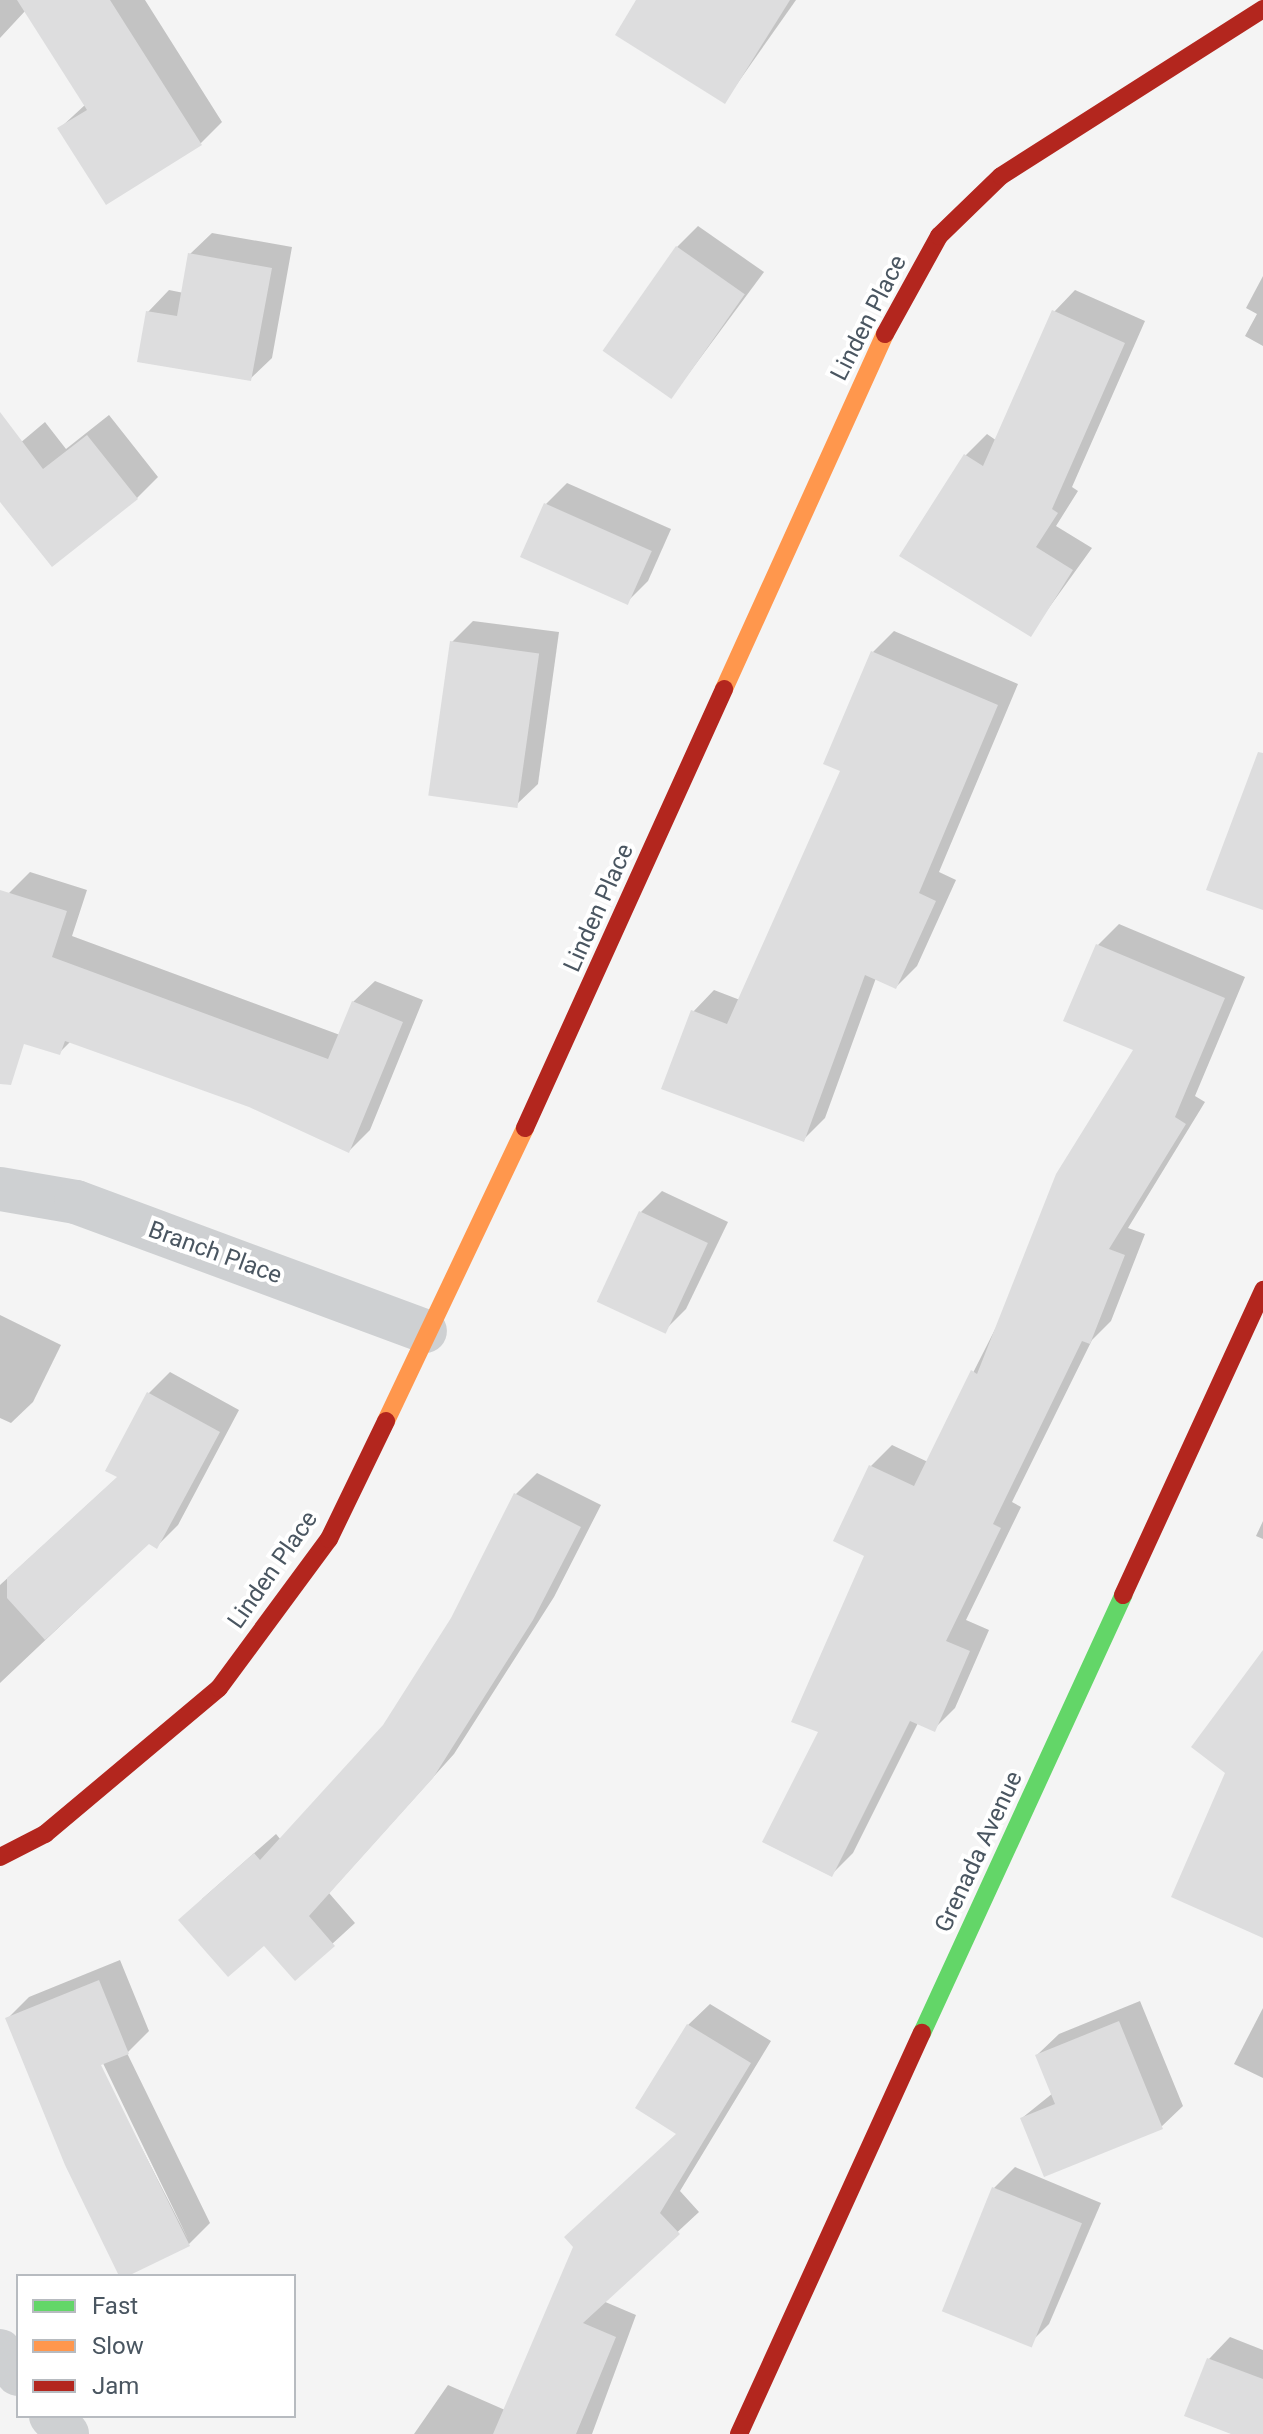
<!DOCTYPE html>
<html>
<head>
<meta charset="utf-8">
<style>
	body { margin:0 }
	#map { position:relative; width:1263px; height:2434px; overflow:hidden; background:#f4f4f4; font-family:Roboto,sans-serif }
	div>[style] { position:absolute }
	.shadow>* { inset:0; background:#0003 }
	.building>* { inset:0; background:#ddddde; transform-origin:0 0 }
	.street>* { height:44px; margin:-22px; padding:0 22px; transform-origin:22px; border-radius:22px; background:#ced0d2 }
	.fast>* { height:18px; margin:-9px; padding:0 9px; transform-origin:9px; border-radius:9px; background:#63d668 }
	.slow>* { height:18px; margin:-9px; padding:0 9px; transform-origin:9px; border-radius:9px; background:#ff974d }
	.jam>* { height:18px; margin:-9px; padding:0 9px; transform-origin:9px; border-radius:9px; background:#b3261e }
	span { translate:-50% -50%; white-space:nowrap; text-align:center; line-height:1.15; -webkit-text-stroke:8px #fff; paint-order:stroke }
	.street-label { font-size:24px; color:#4a5661 }
	.legend { position:absolute; left:16px; top:2274px; width:280px; height:144px; box-sizing:border-box; background:#fff; border:2px solid #b7bbc0; margin:0; padding:10px 14px; list-style:none; font-size:24px; color:#4a5661 }
	.legend li { display:flex; align-items:center; gap:16px; height:40px }
	.legend b { width:40px; border:2px solid #b7bbc0 }
</style>
</head>
<body>
<div id="map">
	<div class="shadow">
		<div style="clip-path:polygon(0 0,145px 0,222px 122px,200px 144px,60px 128px,86px 104px,26px 10px,0 38px)"></div>
		<div style="clip-path:polygon(639px 0,796px 0,725px 101px)"></div>
		<div style="clip-path:polygon(698px 226px,764px 272px,672px 396px,677px 247px)"></div>
		<div style="clip-path:polygon(212px 233px,292px 247px,272px 358px,250px 379px,148px 312px,169px 290px,184px 293px,190px 254px)"></div>
		<div style="clip-path:polygon(1263px 276px,1263px 346px,1245px 336px,1257px 314px,1246px 308px)"></div>
		<div style="clip-path:polygon(1075px 290px,1145px 321px,1072px 487px,1078px 491px,1056px 526px,1092px 548px,1030px 634px,965px 456px,987px 434px,997px 441px,1054px 312px)"></div>
		<div style="clip-path:polygon(109px 415px,158px 477px,137px 498px,0 498px,0 460px,45px 422px,66px 449px)"></div>
		<div style="clip-path:polygon(567px 483px,671px 529px,648px 581px,627px 602px,546px 504px)"></div>
		<div style="clip-path:polygon(473px 621px,559px 632px,538px 784px,516px 805px,452px 642px)"></div>
		<div style="clip-path:polygon(894px 631px,1018px 684px,939px 872px,956px 880px,917px 966px,896px 987px,876px 978px,825px 1118px,803px 1140px,693px 1012px,714px 990px,740px 1000px,842px 770px,873px 652px)"></div>
		<div style="clip-path:polygon(30px 872px,87px 890px,72px 936px,340px 1035px,353px 1002px,375px 981px,423px 1000px,370px 1130px,349px 1151px,249px 1105px,71px 1041px,60px 1052px,0 1034px,0 921px,9px 893px)"></div>
		<div style="clip-path:polygon(1119px 924px,1245px 977px,1195px 1096px,1205px 1102px,1128px 1228px,1145px 1234px,1111px 1321px,1092px 1340px,1012px 1502px,1021px 1507px,966px 1620px,989px 1630px,955px 1708px,934px 1729px,918px 1723px,853px 1853px,832px 1874px,821px 1731px,866px 1555px,836px 1540px,871px 1466px,892px 1445px,928px 1462px,1136px 1050px,1098px 945px)"></div>
		<div style="clip-path:polygon(662px 1191px,728px 1222px,686px 1309px,665px 1330px,641px 1212px)"></div>
		<div style="clip-path:polygon(0 1315px,61px 1345px,33px 1402px,11px 1423px,0 1418px)"></div>
		<div style="clip-path:polygon(170px 1372px,239px 1410px,178px 1525px,157px 1546px,149px 1542px,0 1683px,0 1585px,119px 1476px,149px 1393px)"></div>
		<div style="clip-path:polygon(537px 1473px,601px 1505px,554px 1597px,454px 1754px,329px 1893px,355px 1923px,295px 1978px,264px 1943px,202px 1899px,276px 1834px,281px 1840px,384px 1726px,453px 1619px,516px 1494px)"></div>
		<div style="clip-path:polygon(1263px 1521px,1263px 1539px,1256px 1536px)"></div>
		<div style="clip-path:polygon(evenodd,120px 1960px,149px 2031px,127px 2053px,210px 2223px,189px 2244px,124px 2276px,8px 2018px,29px 1997px,120px 1960px,99px 2055px,188px 2239px,95px 2057px,99px 2055px)"></div>
		<div style="clip-path:polygon(1140px 2001px,1183px 2106px,1161px 2127px,1022px 2118px,1053px 2093px,1037px 2055px,1059px 2034px)"></div>
		<div style="clip-path:polygon(710px 2004px,771px 2041px,680px 2191px,699px 2212px,603px 2301px,636px 2315px,592px 2434px,414px 2434px,448px 2385px,505px 2410px,678px 2132px,688px 2025px)"></div>
		<div style="clip-path:polygon(1263px 2008px,1263px 2078px,1234px 2064px)"></div>
		<div style="clip-path:polygon(1015px 2167px,1101px 2203px,1049px 2324px,1028px 2345px,994px 2188px)"></div>
		<div style="clip-path:polygon(1230px 2337px,1263px 2350px,1263px 2434px,1237px 2434px,1209px 2359px)"></div>
	</div>
	<div class="building">
		<div style="clip-path:polygon(17px 0,110px 0,202px 145px,106px 205px,57px 128px,87px 110px)"></div>
		<div style="clip-path:polygon(636px 0,790px 0,725px 104px,615px 35px)"></div>
		<div style="left:676px;top:246px;width:84px;height:128px;rotate:35deg"></div>
		<div style="clip-path:polygon(188px 253px,272px 268px,251px 381px,137px 362px,146px 311px,177px 316px)"></div>
		<div style="clip-path:polygon(1052px 310px,1125px 343px,1052px 509px,1058px 513px,1036px 547px,1073px 570px,1031px 637px,899px 556px,964px 454px,983px 466px)"></div>
		<div style="clip-path:polygon(0 412px,43px 469px,87px 435px,138px 499px,52px 567px,0 502px)"></div>
		<div style="left:544px;top:503px;width:118px;height:59px;rotate:24deg"></div>
		<div style="left:450px;top:641px;width:90px;height:156px;rotate:8deg"></div>
		<div style="clip-path:polygon(871px 651px,998px 705px,919px 893px,936px 901px,896px 989px,865px 975px,804px 1142px,661px 1089px,691px 1010px,727px 1024px,840px 771px,823px 764px)"></div>
		<div style="clip-path:polygon(1258px 752px,1263px 753px,1263px 910px,1206px 890px)"></div>
		<div style="clip-path:polygon(0 890px,67px 911px,52px 957px,328px 1059px,352px 1001px,403px 1022px,349px 1153px,249px 1107px,65px 1041px,60px 1055px,24px 1044px,11px 1085px,0 1084px)"></div>
		<div style="clip-path:polygon(1096px 944px,1225px 998px,1175px 1117px,1186px 1124px,1109px 1249px,1125px 1255px,1090px 1344px,1082px 1341px,993px 1524px,1001px 1528px,946px 1641px,970px 1651px,935px 1732px,910px 1721px,832px 1877px,762px 1842px,818px 1732px,791px 1722px,864px 1556px,833px 1541px,869px 1465px,914px 1486px,971px 1370px,977px 1374px,1056px 1174px,1133px 1050px,1063px 1021px)"></div>
		<div style="left:639px;top:1211px;width:76px;height:100px;rotate:25deg"></div>
		<div style="clip-path:polygon(147px 1392px,220px 1432px,157px 1549px,149px 1544px,45px 1640px,7px 1598px,7px 1578px,117px 1477px,105px 1471px)"></div>
		<div style="clip-path:polygon(514px 1493px,581px 1527px,533px 1620px,433px 1778px,309px 1916px,335px 1946px,295px 1981px,264px 1946px,228px 1977px,178px 1920px,254px 1853px,260px 1860px,383px 1725px,451px 1618px)"></div>
		<div style="clip-path:polygon(1263px 1650px,1263px 1938px,1171px 1897px,1225px 1773px,1191px 1747px)"></div>
		<div style="clip-path:polygon(99px 1980px,129px 2054px,101px 2065px,190px 2246px,128px 2276px,119px 2276px,65px 2165px,5px 2018px)"></div>
		<div style="clip-path:polygon(1119px 2021px,1163px 2129px,1044px 2177px,1020px 2118px,1055px 2104px,1035px 2055px)"></div>
		<div style="clip-path:polygon(687px 2024px,751px 2063px,660px 2213px,680px 2234px,583px 2323px,616px 2337px,576px 2434px,493px 2434px,573px 2247px,564px 2237px,676px 2134px,635px 2108px)"></div>
		<div style="left:992px;top:2187px;width:97px;height:134px;rotate:22deg"></div>
		<div style="clip-path:polygon(1207px 2358px,1263px 2379px,1263px 2434px,1231px 2434px,1184px 2416px)"></div>
	</div>
	<div class="street">
		<div style="left:0;top:1189px;width:77px;rotate:9.7deg"></div>
		<div style="left:76px;top:1202px;width:372px;rotate:20.3deg"></div>
		<div style="left:0;top:2351px;width:29px;rotate:52deg"></div>
		<div style="left:51px;top:2416px;width:24px;rotate:48deg"></div>
	</div>
	<div class="fast">
		<div style="left:922px;top:2033px;width:482px;rotate:-65.3deg"></div>
	</div>
	<div class="slow">
		<div style="left:724px;top:689px;width:390px;rotate:-65.6deg"></div>
		<div style="left:386px;top:1421px;width:324px;rotate:-64.6deg"></div>
	</div>
	<div class="jam">
		<div style="left:885px;top:334px;width:112px;rotate:-61.1deg"></div>
		<div style="left:939px;top:236px;width:86px;rotate:-44.1deg"></div>
		<div style="left:1001px;top:176px;width:311px;rotate:-32.5deg"></div>
		<div style="left:525px;top:1128px;width:482px;rotate:-65.6deg"></div>
		<div style="left:1123px;top:1595px;width:336px;rotate:-65.3deg"></div>
		<div style="left:0;top:1857px;width:51px;rotate:-27.1deg"></div>
		<div style="left:45px;top:1834px;width:227px;rotate:-40deg"></div>
		<div style="left:219px;top:1688px;width:185px;rotate:-53.6deg"></div>
		<div style="left:329px;top:1539px;width:131px;rotate:-64.2deg"></div>
		<div style="left:739px;top:2434px;width:441px;rotate:-65.5deg"></div>
	</div>
	<div class="street-label">
		<span style="left:869px;top:318px;rotate:-63deg">Linden Place</span>
		<span style="left:599px;top:908px;rotate:-66deg">Linden Place</span>
		<span style="left:215px;top:1253px;rotate:20deg">Branch Place</span>
		<span style="left:273px;top:1570px;rotate:-55deg">Linden Place</span>
		<span style="left:979px;top:1852px;rotate:-65deg">Grenada Avenue</span>
	</div>
	<ul class="legend">
	<li><b style="height:10px;background:#63d668"></b>Fast</li>
	<li><b style="height:10px;background:#ff974d"></b>Slow</li>
	<li><b style="height:10px;background:#b3261e"></b>Jam</li>
	</ul>
</div>
</body>
</html>
